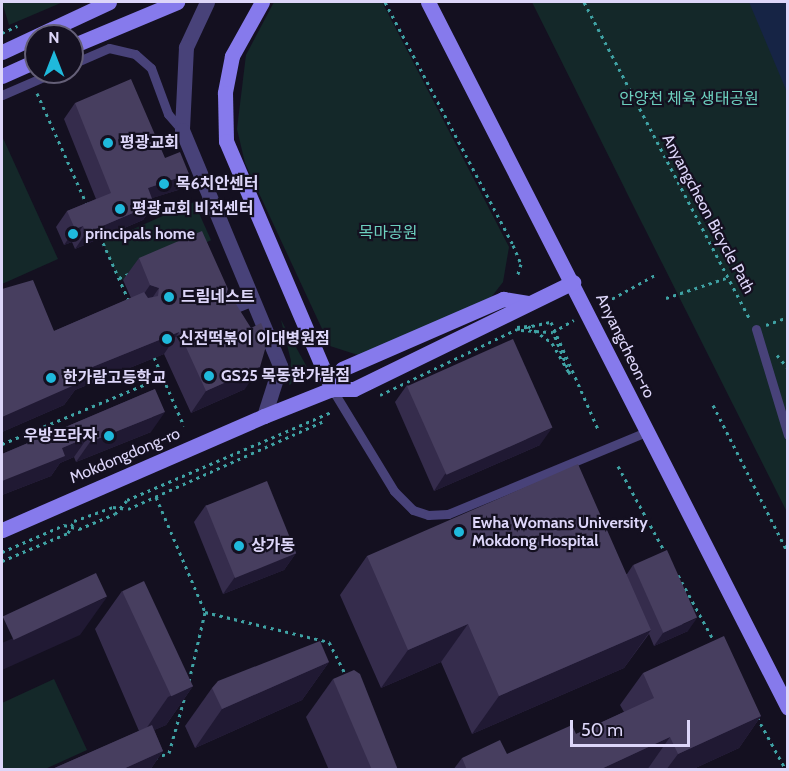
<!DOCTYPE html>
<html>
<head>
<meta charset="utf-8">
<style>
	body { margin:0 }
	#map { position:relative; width:789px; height:771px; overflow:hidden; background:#141020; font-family:Cabin,"Noto Sans KR",sans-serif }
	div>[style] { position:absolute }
	.green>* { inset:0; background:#142829; transform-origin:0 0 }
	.water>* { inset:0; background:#162445 }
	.path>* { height:3px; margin-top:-1.5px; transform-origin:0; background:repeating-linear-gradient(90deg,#3fa2a4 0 3px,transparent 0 7.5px) }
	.service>* { height:9px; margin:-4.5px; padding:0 4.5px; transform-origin:4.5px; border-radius:4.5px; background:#484279 }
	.tertiary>* { height:15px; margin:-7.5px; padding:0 7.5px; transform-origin:7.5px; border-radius:7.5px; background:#484279 }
	.secondary>* { height:15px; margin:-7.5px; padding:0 7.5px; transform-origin:7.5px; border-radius:7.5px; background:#867aec }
	.wall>* { inset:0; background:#352c4c }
	.shaded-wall>* { inset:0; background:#201933 }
	.building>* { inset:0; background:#473e5f; transform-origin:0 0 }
	.dots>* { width:16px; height:16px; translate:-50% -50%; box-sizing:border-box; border:3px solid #141020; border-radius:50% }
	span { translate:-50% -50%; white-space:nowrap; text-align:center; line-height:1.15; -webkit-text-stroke:4.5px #141020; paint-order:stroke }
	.park-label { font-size:16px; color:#6ccfbe }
	.poi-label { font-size:16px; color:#ddd6f9; font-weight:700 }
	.left { translate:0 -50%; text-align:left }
	.right { translate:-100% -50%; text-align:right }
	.street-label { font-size:16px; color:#ddd6f9 }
	.frame { position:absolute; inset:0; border:3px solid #ddd6f9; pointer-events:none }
	.north { position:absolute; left:24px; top:24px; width:60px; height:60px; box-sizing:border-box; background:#141020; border:2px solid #645f77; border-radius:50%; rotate:0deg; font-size:16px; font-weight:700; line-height:24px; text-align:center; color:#ddd6f9 }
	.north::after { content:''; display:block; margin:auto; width:21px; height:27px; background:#1fb9dc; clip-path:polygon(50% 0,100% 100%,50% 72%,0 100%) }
	.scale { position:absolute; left:570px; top:720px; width:120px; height:27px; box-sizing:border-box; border:3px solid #ddd6f9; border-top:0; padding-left:8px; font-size:18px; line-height:21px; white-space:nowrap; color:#ddd6f9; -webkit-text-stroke:4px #141020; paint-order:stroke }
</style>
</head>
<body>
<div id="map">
	<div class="green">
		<div style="clip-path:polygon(2px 2px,63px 2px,9px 25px)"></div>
		<div style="clip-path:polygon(274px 2px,382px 2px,509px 247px,503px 282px,489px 300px,361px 356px,330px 346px,245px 163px,237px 129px,246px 55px)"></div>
		<div style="clip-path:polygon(532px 2px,787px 2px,787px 512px,632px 203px)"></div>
		<div style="clip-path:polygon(2px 136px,58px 259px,2px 284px)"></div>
		<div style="left:194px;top:202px;width:42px;height:100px;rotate:66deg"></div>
		<div style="clip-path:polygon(281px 320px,308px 369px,301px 380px,289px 385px,291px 361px)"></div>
		<div style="clip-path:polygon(54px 679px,87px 750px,45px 769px,2px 769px,2px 703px)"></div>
	</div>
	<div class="water">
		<div style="clip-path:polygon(749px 2px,787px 2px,787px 92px)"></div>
	</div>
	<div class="path">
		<div style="left:385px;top:2px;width:275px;rotate:62.2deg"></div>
		<div style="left:513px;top:245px;width:21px;rotate:67deg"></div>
		<div style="left:521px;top:264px;width:14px;rotate:107deg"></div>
		<div style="left:584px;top:2px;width:358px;rotate:62.4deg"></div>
		<div style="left:2px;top:33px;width:17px;rotate:-25deg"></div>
		<div style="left:37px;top:93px;width:123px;rotate:65.9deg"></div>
		<div style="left:100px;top:236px;width:71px;rotate:66deg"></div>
		<div style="left:119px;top:278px;width:13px;rotate:-23deg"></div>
		<div style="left:666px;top:298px;width:63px;rotate:-18.4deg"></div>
		<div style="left:599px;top:306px;width:64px;rotate:-29deg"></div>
		<div style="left:766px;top:325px;width:23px;rotate:-20deg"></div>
		<div style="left:517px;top:327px;width:11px;rotate:-5deg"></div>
		<div style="left:528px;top:326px;width:29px;rotate:35deg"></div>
		<div style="left:552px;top:343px;width:36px;rotate:60deg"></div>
		<div style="left:570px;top:374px;width:45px;rotate:-112deg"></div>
		<div style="left:521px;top:330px;width:32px;rotate:4deg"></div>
		<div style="left:553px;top:332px;width:24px;rotate:-30deg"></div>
		<div style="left:777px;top:355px;width:17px;rotate:50deg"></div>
		<div style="left:154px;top:357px;width:75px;rotate:66.5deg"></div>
		<div style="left:380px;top:395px;width:152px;rotate:-25.7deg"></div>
		<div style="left:517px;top:329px;width:35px;rotate:-12deg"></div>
		<div style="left:551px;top:322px;width:117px;rotate:66.3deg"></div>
		<div style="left:713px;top:405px;width:166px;rotate:63.1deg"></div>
		<div style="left:2px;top:444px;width:174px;rotate:-22.6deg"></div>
		<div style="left:618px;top:466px;width:100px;rotate:61.4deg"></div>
		<div style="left:156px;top:497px;width:125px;rotate:66.9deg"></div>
		<div style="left:205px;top:612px;width:128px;rotate:13.6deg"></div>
		<div style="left:329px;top:642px;width:38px;rotate:63deg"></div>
		<div style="left:2px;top:552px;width:68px;rotate:-23.5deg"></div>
		<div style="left:64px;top:525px;width:16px;rotate:15deg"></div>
		<div style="left:79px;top:529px;width:39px;rotate:-23deg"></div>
		<div style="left:115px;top:514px;width:18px;rotate:-49deg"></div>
		<div style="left:127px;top:500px;width:222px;rotate:-23.3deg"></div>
		<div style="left:2px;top:561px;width:72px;rotate:-23deg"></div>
		<div style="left:68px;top:533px;width:13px;rotate:-63deg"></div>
		<div style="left:74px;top:521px;width:41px;rotate:-19.7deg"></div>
		<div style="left:113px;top:507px;width:15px;rotate:8deg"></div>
		<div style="left:128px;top:509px;width:217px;rotate:-24.2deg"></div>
		<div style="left:678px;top:575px;width:77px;rotate:61.4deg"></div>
		<div style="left:189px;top:681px;width:71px;rotate:-76.9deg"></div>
		<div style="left:757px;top:717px;width:60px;rotate:61.3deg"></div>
		<div style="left:155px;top:758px;width:15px;rotate:-20deg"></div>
		<div style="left:169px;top:753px;width:59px;rotate:-74.3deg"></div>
	</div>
	<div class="service">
		<div style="left:72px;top:64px;width:40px;rotate:-23.4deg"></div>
		<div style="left:109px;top:48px;width:27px;rotate:13deg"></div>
		<div style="left:135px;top:54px;width:21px;rotate:41deg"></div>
		<div style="left:151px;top:68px;width:49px;rotate:69.7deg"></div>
		<div style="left:168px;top:114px;width:21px;rotate:49deg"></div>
		<div style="left:2px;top:95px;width:58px;rotate:-23.5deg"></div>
		<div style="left:226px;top:312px;width:31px;rotate:-22deg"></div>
		<div style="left:756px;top:329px;width:111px;rotate:73.2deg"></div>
		<div style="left:332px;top:389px;width:119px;rotate:58.7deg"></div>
		<div style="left:394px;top:491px;width:27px;rotate:45deg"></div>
		<div style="left:413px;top:510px;width:16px;rotate:18deg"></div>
		<div style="left:428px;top:515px;width:20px;rotate:-3deg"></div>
		<div style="left:448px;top:514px;width:214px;rotate:-22.5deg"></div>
	</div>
	<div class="tertiary">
		<div style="left:207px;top:2px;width:50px;rotate:115deg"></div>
		<div style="left:186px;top:47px;width:83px;rotate:92.8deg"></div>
		<div style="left:182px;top:130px;width:256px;rotate:67.4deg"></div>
		<div style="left:280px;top:366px;width:52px;rotate:107.7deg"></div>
	</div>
	<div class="secondary">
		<div style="left:262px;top:2px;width:62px;rotate:119.1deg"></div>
		<div style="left:232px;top:56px;width:38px;rotate:101deg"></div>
		<div style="left:225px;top:93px;width:48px;rotate:88.8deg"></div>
		<div style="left:226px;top:141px;width:270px;rotate:66.9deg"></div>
		<div style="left:428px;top:2px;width:792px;rotate:62.98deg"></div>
		<div style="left:72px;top:46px;width:114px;rotate:-22.7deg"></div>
		<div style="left:2px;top:52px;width:118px;rotate:-25deg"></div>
		<div style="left:2px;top:76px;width:37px;rotate:-24deg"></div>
		<div style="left:332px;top:389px;width:22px;rotate:-63deg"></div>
		<div style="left:342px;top:369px;width:176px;rotate:-23.5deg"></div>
		<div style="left:503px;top:299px;width:25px;rotate:9deg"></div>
		<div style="left:2px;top:530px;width:286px;rotate:-23.5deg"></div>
		<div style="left:264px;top:416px;width:73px;rotate:-21.7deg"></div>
		<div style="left:332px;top:389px;width:22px"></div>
		<div style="left:354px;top:389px;width:244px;rotate:-26deg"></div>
	</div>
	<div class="wall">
		<div style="clip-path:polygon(75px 103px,165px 158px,189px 174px,178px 190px,152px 198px,154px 204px,143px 220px,75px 249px,72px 242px,64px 245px,56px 227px,67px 211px,96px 199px,64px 119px)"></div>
		<div style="clip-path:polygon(139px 258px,225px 298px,245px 389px,191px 413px,164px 354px,75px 390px,64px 405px,2px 432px,2px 289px,54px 331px,131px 298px,123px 280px)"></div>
		<div style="clip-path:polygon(407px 385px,540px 445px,434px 491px,395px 402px)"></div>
		<div style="clip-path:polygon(155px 389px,151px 432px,76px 462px,74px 457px,60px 463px,51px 476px,2px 495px,2px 454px)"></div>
		<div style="clip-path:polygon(206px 505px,296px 553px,284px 570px,223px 594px,194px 522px)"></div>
		<div style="clip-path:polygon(367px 556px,627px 574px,633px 565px,688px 631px,654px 646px,649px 634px,624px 668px,472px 734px,441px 662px,381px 688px,340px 595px)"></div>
		<div style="clip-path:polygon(122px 591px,193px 686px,166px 725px,154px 730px,163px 751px,150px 770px,50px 770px,139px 731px,95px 629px)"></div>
		<div style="clip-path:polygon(329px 662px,302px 700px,195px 748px,185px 726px,212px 688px)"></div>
		<div style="clip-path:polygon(643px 673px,761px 716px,739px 748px,691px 770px,453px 770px,462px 758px,507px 754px,576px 734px,624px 712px,620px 705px)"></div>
		<div style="clip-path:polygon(333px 679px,398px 770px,329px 770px,306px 717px)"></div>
	</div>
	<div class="shaded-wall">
		<div style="clip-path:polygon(189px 174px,178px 190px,137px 203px,148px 188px)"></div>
		<div style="clip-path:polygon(154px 204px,143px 220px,75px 249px,86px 233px)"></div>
		<div style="clip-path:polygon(83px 226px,72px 242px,64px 245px,75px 229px)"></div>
		<div style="clip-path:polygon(150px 285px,159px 288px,144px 310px,135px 307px)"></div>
		<div style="clip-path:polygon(179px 332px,164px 354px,75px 390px,64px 405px,2px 432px,2px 417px,75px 374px)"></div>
		<div style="clip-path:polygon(260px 367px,245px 389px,191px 413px,206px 391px)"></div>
		<div style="clip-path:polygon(165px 412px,151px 432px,76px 462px,90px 442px)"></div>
		<div style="clip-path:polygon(552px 428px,540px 445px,434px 491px,445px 474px)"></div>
		<div style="clip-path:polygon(88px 437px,74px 457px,60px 463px,51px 476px,2px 495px,2px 481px,62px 448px)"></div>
		<div style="clip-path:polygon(296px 553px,284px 570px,223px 594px,235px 577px)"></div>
		<div style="clip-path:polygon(107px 597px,80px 635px,2px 670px,2px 643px)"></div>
		<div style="clip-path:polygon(697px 618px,688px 631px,654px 646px,663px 633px)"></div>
		<div style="clip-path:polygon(468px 624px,441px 662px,381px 688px,408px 650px)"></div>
		<div style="clip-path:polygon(651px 630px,624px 668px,472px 734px,499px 696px)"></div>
		<div style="clip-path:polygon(329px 662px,302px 700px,195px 748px,222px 709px)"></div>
		<div style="clip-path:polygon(193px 686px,166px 725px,141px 736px,168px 697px)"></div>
		<div style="clip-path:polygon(761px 716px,739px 748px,691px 770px,666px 770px,678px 754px)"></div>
		<div style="clip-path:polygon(670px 737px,647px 770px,599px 770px)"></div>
		<div style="clip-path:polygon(163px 751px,150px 770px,121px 770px)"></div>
	</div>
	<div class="building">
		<div style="clip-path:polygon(131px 79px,165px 158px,180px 152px,189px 174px,148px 188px,154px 204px,86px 233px,83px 226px,75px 229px,67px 211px,111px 193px,75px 103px)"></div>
		<div style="clip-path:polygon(202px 231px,228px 289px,225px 298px,234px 301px,251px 328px,261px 323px,268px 339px,260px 367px,206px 391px,179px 332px,75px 374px,79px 383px,2px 417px,2px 289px,33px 280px,54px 331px,144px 292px,148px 298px,158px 296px,159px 288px,150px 285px,139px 258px)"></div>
		<div style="left:513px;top:339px;width:97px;height:116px;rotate:66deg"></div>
		<div style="clip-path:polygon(155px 389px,165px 412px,90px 442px,88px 437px,62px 448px,65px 456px,2px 481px,2px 454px)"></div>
		<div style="clip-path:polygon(578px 464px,651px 630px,499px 696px,468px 624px,408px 650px,367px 556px)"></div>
		<div style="left:267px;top:481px;width:78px;height:66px;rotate:68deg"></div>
		<div style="left:667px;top:550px;width:74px;height:37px;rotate:66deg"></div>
		<div style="left:96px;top:573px;width:26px;height:103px;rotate:65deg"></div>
		<div style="left:144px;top:581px;width:116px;height:24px;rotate:65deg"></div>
		<div style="clip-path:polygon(724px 636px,761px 716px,678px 754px,670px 737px,599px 770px,467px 770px,462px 758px,500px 740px,507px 754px,572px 725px,576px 734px,654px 698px,643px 673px)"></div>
		<div style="clip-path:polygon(320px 641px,329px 662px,222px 709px,212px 688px,218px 681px)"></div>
		<div style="clip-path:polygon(354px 670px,360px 674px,398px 770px,372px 770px,333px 679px)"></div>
		<div style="clip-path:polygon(152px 725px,163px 751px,121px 770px,50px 770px)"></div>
	</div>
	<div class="dots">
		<div style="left:108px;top:143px;background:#1fb9dc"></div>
		<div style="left:164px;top:184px;background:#1fb9dc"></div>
		<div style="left:120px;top:209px;background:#1fb9dc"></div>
		<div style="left:73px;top:234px;background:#1fb9dc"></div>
		<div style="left:169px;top:297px;background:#1fb9dc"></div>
		<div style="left:167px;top:339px;background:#1fb9dc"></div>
		<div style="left:209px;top:376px;background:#1fb9dc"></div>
		<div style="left:51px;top:378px;background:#1fb9dc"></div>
		<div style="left:109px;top:436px;background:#1fb9dc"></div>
		<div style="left:459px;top:532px;background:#1fb9dc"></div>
		<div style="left:239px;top:546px;background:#1fb9dc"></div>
	</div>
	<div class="park-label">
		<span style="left:689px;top:99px">안양천 체육 생태공원</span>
		<span style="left:388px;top:233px">목마공원</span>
	</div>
	<div class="poi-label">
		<span class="left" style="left:120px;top:143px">평광교회</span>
		<span class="left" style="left:176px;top:184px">목6치안센터</span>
		<span class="left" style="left:132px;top:209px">평광교회 비전센터</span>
		<span class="left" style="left:85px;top:234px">principals home</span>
		<span class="left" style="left:181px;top:297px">드림네스트</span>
		<span class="left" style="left:179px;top:339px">신전떡볶이 이대병원점</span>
		<span class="left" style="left:221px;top:376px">GS25 목동한가람점</span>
		<span class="left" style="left:63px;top:378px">한가람고등학교</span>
		<span class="right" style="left:97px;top:436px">우방프라자</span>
		<span class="left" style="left:472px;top:532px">Ewha Womans University<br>Mokdong Hospital</span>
		<span class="left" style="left:251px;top:546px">상가동</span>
	</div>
	<div class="street-label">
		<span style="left:708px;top:214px;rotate:62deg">Anyangcheon Bicycle Path</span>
		<span style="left:625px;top:346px;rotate:64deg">Anyangcheon-ro</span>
		<span style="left:125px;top:456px;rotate:-23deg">Mokdongdong-ro</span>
	</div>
	<div class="frame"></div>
	<div class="north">N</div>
	<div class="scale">50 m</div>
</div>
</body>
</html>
